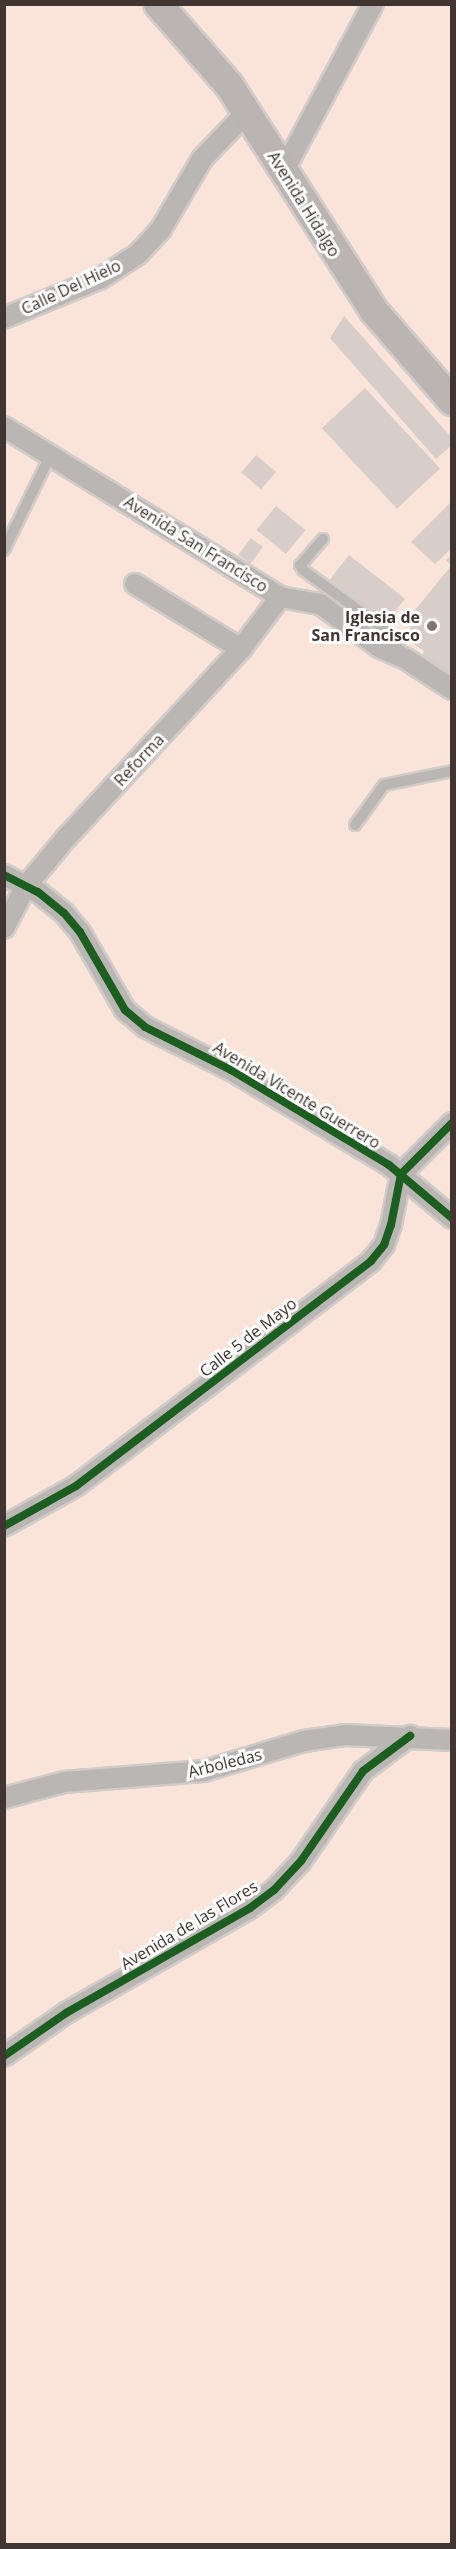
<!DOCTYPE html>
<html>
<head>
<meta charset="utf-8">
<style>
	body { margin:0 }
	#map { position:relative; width:456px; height:2549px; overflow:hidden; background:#f8f1ee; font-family:"Open Sans",sans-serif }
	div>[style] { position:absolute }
	.green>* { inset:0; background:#fae4da; transform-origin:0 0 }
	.building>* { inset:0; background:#d7ceca; transform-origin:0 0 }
	.roads { filter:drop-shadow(2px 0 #d2ccc9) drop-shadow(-2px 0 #d2ccc9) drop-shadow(0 2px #d2ccc9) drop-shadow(0 -2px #d2ccc9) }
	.lane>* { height:10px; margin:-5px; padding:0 5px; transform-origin:5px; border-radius:5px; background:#bab6b3 }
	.street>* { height:20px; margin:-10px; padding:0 10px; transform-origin:10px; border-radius:10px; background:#bab6b3 }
	.secondary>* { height:28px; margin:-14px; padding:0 14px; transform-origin:14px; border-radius:14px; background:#bab5b2 }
	.cycleway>* { height:8px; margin:-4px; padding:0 4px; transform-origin:4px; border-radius:4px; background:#1b5e20 }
	.dots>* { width:16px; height:16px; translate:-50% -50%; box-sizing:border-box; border:3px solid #fff; border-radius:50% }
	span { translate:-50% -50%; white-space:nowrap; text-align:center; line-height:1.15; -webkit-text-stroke:6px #fff; paint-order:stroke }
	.street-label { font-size:16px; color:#403530 }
	.poi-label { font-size:16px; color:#403530; font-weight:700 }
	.right { translate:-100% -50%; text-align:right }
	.frame { position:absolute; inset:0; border:6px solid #403530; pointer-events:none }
</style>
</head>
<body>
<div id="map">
	<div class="green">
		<div style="left:5px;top:5px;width:446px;height:2539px"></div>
	</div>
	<div class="building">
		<div style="clip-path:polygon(344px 316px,452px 438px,452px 445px,436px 459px,330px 338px)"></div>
		<div style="left:365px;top:388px;width:110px;height:59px;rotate:47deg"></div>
		<div style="left:256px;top:455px;width:26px;height:23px;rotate:40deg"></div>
		<div style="clip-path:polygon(452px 501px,452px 548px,435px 564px,411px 542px)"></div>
		<div style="left:276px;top:506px;width:38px;height:31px;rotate:39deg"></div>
		<div style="left:251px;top:538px;width:15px;height:21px;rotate:37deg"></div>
		<div style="left:349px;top:555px;width:71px;height:31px;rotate:38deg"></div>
		<div style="clip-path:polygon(452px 555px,452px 678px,422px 658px,424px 651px,404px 637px,420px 614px,415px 610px,451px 566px,446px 560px)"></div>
	</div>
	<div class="roads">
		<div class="lane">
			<div style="left:323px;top:539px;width:35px;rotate:131deg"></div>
			<div style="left:300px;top:565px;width:6px;rotate:59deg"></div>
			<div style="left:303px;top:570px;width:99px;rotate:35.9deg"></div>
			<div style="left:383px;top:628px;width:35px;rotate:53deg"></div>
			<div style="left:4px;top:550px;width:107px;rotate:-63.9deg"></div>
			<div style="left:355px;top:825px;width:49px;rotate:-54.1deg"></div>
			<div style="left:384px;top:785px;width:69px;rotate:-11.6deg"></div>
		</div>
		<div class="street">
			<div style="left:284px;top:170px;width:188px;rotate:-61.8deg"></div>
			<div style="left:4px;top:318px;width:105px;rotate:-22.4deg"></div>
			<div style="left:101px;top:278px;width:44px;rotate:-33deg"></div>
			<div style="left:138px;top:254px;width:34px;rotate:-47deg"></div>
			<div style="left:161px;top:229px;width:81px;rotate:-59.6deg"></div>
			<div style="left:202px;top:159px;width:64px;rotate:-46.3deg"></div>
			<div style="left:4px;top:427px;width:324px;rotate:31.6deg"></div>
			<div style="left:280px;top:597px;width:41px;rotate:9.9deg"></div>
			<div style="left:320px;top:604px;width:73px;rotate:36.1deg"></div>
			<div style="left:379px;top:647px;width:30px;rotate:24deg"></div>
			<div style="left:406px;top:659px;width:55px;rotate:33.1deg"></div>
			<div style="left:135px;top:584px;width:124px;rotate:31.5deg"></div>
			<div style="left:4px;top:875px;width:38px;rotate:27deg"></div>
			<div style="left:38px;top:892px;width:33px;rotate:39deg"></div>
			<div style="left:64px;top:913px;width:25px;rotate:50deg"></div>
			<div style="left:80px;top:932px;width:90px;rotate:60deg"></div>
			<div style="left:125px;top:1010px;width:26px;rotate:40deg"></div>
			<div style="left:145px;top:1027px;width:96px;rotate:26.6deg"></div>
			<div style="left:231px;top:1070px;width:184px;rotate:31deg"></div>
			<div style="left:389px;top:1165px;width:82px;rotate:40.1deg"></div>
			<div style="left:4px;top:928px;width:47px;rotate:-62.4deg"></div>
			<div style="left:26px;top:886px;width:62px;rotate:-50.2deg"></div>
			<div style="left:66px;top:838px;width:258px;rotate:-47.2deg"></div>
			<div style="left:241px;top:649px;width:65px;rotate:-53.1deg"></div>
			<div style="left:4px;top:1526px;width:82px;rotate:-29.1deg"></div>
			<div style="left:76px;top:1486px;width:371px;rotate:-37.3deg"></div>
			<div style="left:371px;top:1261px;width:21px;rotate:-51deg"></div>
			<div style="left:384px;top:1245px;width:21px;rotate:-71deg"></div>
			<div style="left:391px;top:1225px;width:52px;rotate:-78.9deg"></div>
			<div style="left:401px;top:1174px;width:72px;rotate:-45deg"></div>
			<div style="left:4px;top:1798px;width:62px;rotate:-14.9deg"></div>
			<div style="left:64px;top:1782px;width:140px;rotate:-4.5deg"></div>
			<div style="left:204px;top:1771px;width:104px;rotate:-16.7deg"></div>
			<div style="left:304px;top:1741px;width:41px;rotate:-8.3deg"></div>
			<div style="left:345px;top:1735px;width:107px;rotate:2.7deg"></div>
			<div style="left:4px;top:2056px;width:75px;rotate:-34.7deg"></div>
			<div style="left:66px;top:2013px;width:212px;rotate:-29.7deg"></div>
			<div style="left:250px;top:1908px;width:30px;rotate:-37deg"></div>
			<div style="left:274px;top:1890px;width:40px;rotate:-47deg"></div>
			<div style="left:301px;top:1861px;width:109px;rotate:-55.4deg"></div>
			<div style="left:363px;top:1771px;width:59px;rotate:-36.7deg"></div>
		</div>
		<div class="secondary">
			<div style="left:158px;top:4px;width:108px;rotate:48.8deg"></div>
			<div style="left:229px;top:85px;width:269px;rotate:57.3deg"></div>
			<div style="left:374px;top:311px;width:119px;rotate:49.1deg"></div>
		</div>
	</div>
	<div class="cycleway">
		<div style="left:4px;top:875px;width:38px;rotate:27deg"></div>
		<div style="left:38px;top:892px;width:33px;rotate:39deg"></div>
		<div style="left:64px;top:913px;width:25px;rotate:50deg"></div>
		<div style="left:80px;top:932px;width:90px;rotate:60deg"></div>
		<div style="left:125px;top:1010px;width:26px;rotate:40deg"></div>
		<div style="left:145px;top:1027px;width:96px;rotate:26.6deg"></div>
		<div style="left:231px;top:1070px;width:184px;rotate:31deg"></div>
		<div style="left:389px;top:1165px;width:82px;rotate:40.1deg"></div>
		<div style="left:4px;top:1526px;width:82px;rotate:-29.1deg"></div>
		<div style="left:76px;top:1486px;width:371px;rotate:-37.3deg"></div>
		<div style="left:371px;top:1261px;width:21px;rotate:-51deg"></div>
		<div style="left:384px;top:1245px;width:21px;rotate:-71deg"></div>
		<div style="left:391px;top:1225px;width:52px;rotate:-78.9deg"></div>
		<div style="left:401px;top:1174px;width:72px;rotate:-45deg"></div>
		<div style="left:4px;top:2056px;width:75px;rotate:-34.7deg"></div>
		<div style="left:66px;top:2013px;width:212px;rotate:-29.7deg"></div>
		<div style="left:250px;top:1908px;width:30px;rotate:-37deg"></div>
		<div style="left:274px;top:1890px;width:40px;rotate:-47deg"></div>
		<div style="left:301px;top:1861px;width:109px;rotate:-55.4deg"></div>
		<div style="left:363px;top:1771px;width:59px;rotate:-36.7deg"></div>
	</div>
	<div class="dots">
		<div style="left:432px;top:626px;background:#807772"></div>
	</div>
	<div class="street-label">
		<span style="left:304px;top:204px;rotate:58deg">Avenida Hidalgo</span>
		<span style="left:71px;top:287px;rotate:-25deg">Calle Del Hielo</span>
		<span style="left:196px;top:544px;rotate:32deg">Avenida San Francisco</span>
		<span style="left:139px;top:760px;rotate:-47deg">Reforma</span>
		<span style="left:297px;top:1095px;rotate:31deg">Avenida Vicente Guerrero</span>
		<span style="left:248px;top:1337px;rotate:-38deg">Calle 5 de Mayo</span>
		<span style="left:225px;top:1763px;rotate:-14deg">Arboledas</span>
		<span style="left:189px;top:1925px;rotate:-31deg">Avenida de las Flores</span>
	</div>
	<div class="poi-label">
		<span class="right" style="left:420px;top:626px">Iglesia de<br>San Francisco</span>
	</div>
	<div class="frame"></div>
</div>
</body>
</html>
